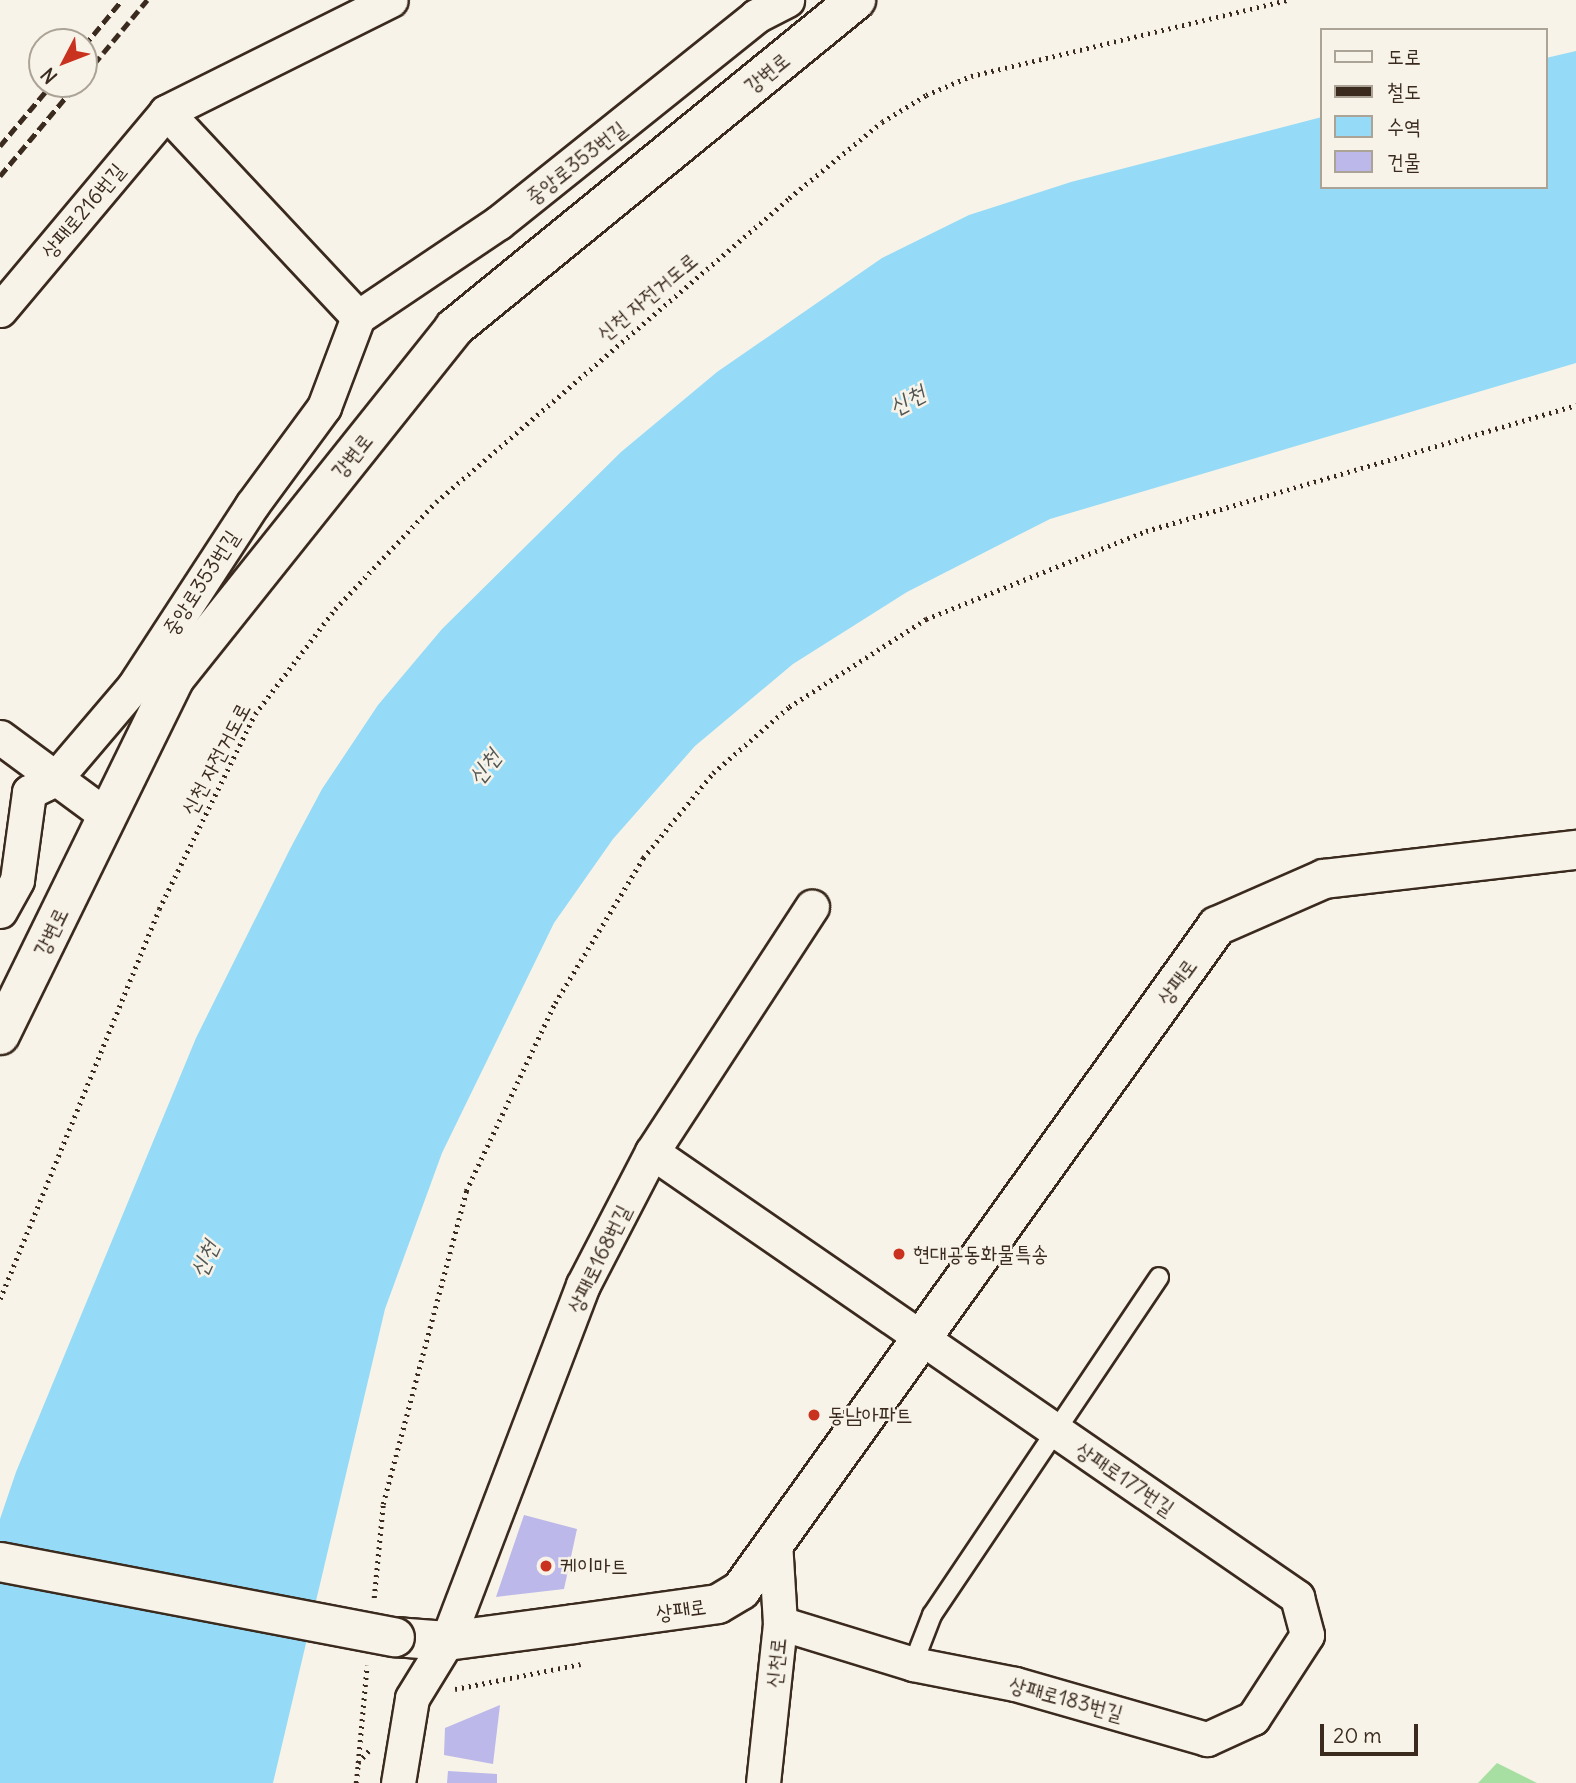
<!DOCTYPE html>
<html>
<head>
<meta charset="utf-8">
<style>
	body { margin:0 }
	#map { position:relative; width:1576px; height:1783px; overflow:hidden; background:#f7f3e8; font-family:Delius,"Poor Story",sans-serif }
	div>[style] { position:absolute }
	.green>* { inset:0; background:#a7dfa3 }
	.water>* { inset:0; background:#95dbf7 }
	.building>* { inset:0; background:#bcb8e9 }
	.path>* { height:4.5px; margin-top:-2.25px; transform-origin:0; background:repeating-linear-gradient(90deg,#3b2a1e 0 2px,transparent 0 7px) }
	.roads { filter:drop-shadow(2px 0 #3b2a1e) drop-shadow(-2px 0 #3b2a1e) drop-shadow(0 2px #3b2a1e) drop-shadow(0 -2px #3b2a1e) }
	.service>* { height:18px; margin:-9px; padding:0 9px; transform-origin:9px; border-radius:9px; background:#f7f3e8 }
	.minor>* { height:33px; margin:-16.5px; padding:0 16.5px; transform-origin:16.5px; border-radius:16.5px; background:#f7f3e8 }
	.secondary>* { height:38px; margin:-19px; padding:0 19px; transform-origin:19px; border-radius:19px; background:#f7f3e8 }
	.rail>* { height:5px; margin-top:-2.5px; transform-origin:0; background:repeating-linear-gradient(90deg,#3b2a1e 0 10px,transparent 0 15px) }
	.bridges { filter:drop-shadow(2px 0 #3b2a1e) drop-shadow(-2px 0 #3b2a1e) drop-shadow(0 2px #3b2a1e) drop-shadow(0 -2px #3b2a1e) }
	.secondary-bridge>* { height:38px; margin:-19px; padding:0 19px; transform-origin:19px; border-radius:19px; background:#f7f3e8 }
	.dots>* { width:19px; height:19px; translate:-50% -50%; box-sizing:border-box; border:4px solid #f7f3e8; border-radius:50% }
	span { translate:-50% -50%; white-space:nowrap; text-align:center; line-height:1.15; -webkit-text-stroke:5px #f7f3e8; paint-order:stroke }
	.street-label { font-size:21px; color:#3b2a1e }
	.poi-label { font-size:21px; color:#3b2a1e }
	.left { translate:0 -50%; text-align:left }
	.water-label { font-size:23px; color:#525654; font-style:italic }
	.legend { position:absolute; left:1320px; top:28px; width:228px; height:161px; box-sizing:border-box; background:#f7f3e8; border:2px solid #aca397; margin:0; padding:9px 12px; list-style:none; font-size:21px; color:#3b2a1e }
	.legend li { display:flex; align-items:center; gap:14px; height:35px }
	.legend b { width:35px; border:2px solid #aca397 }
	.north { position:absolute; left:28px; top:28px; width:70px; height:70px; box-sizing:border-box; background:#f7f3e8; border:2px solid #aca397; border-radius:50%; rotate:228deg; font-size:19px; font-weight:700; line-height:28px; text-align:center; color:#3b2a1e }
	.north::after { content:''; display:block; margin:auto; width:24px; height:32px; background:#c8321e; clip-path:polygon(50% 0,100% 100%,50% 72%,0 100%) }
	.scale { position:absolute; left:1320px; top:1724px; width:98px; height:32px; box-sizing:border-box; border:4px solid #3b2a1e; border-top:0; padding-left:9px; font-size:21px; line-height:24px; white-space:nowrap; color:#3b2a1e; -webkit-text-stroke:5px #f7f3e8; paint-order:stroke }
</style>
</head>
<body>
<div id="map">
	<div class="green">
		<div style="clip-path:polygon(1497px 1763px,1537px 1783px,1478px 1783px)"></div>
	</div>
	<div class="water">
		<div style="clip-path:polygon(1576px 51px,1576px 363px,1050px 519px,907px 592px,793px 664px,695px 746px,613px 839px,554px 923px,442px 1153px,385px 1309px,273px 1783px,0 1783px,0 1519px,16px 1472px,196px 1038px,290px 849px,322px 789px,378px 705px,442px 629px,621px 452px,717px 372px,882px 258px,969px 215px,1071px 182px,1322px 117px,1322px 187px,1546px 187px,1546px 58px)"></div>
	</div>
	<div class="building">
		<div style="clip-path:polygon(524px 1515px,577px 1529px,564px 1589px,496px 1597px)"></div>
		<div style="clip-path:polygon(500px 1705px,493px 1764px,444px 1755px,445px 1728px)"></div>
		<div style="clip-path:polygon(448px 1771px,497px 1774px,497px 1783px,447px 1783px)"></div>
	</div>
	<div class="path">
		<div style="left:0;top:1299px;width:421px;rotate:-67.8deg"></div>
		<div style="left:159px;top:909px;width:217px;rotate:-63.8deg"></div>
		<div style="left:255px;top:714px;width:132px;rotate:-52.7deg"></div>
		<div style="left:335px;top:609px;width:147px;rotate:-46.7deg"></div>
		<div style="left:436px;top:502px;width:466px;rotate:-40.7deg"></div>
		<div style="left:789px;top:198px;width:120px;rotate:-39.3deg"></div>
		<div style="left:882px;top:122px;width:52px;rotate:-31.5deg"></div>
		<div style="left:926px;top:95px;width:49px;rotate:-22.9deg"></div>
		<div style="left:971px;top:76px;width:326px;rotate:-13.5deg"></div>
		<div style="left:374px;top:1598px;width:94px;rotate:-84.5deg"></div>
		<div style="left:383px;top:1504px;width:324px;rotate:-75.1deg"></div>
		<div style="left:466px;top:1191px;width:208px;rotate:-64.7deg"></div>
		<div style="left:555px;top:1003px;width:170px;rotate:-58.7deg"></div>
		<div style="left:643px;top:858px;width:110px;rotate:-50.5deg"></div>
		<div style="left:713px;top:773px;width:101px;rotate:-41deg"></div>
		<div style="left:789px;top:707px;width:163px;rotate:-32.7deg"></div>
		<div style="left:926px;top:619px;width:237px;rotate:-21.8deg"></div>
		<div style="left:1146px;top:531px;width:448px;rotate:-16.3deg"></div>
		<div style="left:455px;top:1689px;width:128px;rotate:-11.2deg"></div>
		<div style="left:358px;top:1763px;width:98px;rotate:-84.8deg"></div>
		<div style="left:356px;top:1783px;width:20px;rotate:-84deg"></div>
		<div style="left:358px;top:1763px;width:18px;rotate:-49deg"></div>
	</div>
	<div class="roads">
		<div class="service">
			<div style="left:913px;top:1664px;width:53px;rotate:-68.8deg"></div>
			<div style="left:932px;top:1615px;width:407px;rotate:-56.1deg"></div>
		</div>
		<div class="minor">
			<div style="left:0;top:310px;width:258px;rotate:-50deg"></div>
			<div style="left:358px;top:317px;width:281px;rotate:-133.1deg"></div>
			<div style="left:166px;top:112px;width:251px;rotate:-26.5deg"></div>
			<div style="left:0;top:737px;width:133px;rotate:36.4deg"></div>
			<div style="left:0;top:911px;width:35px;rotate:-61deg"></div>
			<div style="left:17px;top:880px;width:89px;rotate:-82.2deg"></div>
			<div style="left:29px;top:792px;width:28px;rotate:-26deg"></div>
			<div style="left:54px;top:780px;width:123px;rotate:-49.6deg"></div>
			<div style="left:134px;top:686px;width:216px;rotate:-56.9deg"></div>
			<div style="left:252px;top:505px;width:122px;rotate:-53.7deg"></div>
			<div style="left:324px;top:407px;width:96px;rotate:-69.3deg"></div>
			<div style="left:358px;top:317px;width:169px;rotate:-33.9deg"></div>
			<div style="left:498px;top:223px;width:331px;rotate:-38.7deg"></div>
			<div style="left:756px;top:16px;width:35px;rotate:-27deg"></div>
			<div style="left:652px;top:1152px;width:784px;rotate:34.6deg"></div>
			<div style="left:1297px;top:1597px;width:39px;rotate:75deg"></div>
			<div style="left:1307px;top:1635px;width:99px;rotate:123deg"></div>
			<div style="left:1253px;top:1718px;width:51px;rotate:155.5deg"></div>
			<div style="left:1207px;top:1739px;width:200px;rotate:-164deg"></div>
			<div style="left:1015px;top:1684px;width:104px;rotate:-168.9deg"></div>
			<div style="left:913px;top:1664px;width:139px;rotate:-162.9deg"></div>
			<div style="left:398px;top:1783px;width:86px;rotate:-80.6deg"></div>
			<div style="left:412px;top:1698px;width:67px;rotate:-58.4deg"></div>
			<div style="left:447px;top:1641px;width:381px;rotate:-69.1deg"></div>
			<div style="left:583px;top:1285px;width:150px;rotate:-62.6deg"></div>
			<div style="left:652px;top:1152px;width:293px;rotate:-56.9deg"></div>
			<div style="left:763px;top:1783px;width:161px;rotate:-83.9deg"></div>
			<div style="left:780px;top:1623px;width:81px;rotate:-93.5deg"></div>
		</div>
		<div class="secondary">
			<div style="left:0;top:1035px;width:398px;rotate:-63.9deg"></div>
			<div style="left:175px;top:678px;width:448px;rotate:-51.4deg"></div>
			<div style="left:454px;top:328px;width:519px;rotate:-39.21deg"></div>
			<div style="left:395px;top:1637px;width:52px;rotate:4.4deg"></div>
			<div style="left:447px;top:1641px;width:128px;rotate:-7.6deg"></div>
			<div style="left:574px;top:1624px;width:145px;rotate:-7.9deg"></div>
			<div style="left:718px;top:1604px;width:27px;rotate:-31deg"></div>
			<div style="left:741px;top:1590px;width:817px;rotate:-54.36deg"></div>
			<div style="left:1217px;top:926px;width:117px;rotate:-23.7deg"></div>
			<div style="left:1324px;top:879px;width:254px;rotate:-6.6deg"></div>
		</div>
	</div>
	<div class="rail">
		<div style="left:84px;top:46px;width:60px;rotate:-50.4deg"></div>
		<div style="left:84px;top:76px;width:99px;rotate:-50.3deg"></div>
		<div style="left:0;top:146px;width:81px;rotate:-50deg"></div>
		<div style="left:0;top:176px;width:120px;rotate:-50.1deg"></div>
	</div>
	<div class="bridges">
		<div class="secondary-bridge">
			<div style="left:0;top:1562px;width:402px;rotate:10.8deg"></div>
		</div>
	</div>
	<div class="dots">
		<div style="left:899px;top:1254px;background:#c8321e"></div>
		<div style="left:814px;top:1415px;background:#c8321e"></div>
		<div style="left:546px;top:1566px;background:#c8321e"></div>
	</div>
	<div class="street-label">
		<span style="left:767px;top:73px;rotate:-39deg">강변로</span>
		<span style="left:576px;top:163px;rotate:-38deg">중앙로353번길</span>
		<span style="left:83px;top:211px;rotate:-50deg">상패로216번길</span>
		<span style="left:647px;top:297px;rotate:-40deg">신천 자전거도로</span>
		<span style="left:352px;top:456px;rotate:-51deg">강변로</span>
		<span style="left:201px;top:583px;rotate:-57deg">중앙로353번길</span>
		<span style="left:216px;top:759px;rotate:-62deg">신천 자전거도로</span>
		<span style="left:51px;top:932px;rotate:-64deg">강변로</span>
		<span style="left:1177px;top:982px;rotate:-54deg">상패로</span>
		<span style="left:599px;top:1259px;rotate:-64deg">상패로168번길</span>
		<span style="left:1125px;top:1479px;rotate:34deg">상패로177번길</span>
		<span style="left:681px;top:1610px;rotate:-8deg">상패로</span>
		<span style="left:776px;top:1663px;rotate:-84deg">신천로</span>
		<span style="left:1066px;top:1699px;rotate:15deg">상패로183번길</span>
	</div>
	<div class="poi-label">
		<span class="left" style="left:913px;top:1254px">현대공동화물특송</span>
		<span class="left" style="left:828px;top:1415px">동남아파트</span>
		<span class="left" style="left:560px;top:1566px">케이마트</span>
	</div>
	<div class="water-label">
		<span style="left:907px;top:400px;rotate:-28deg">신천</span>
		<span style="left:484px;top:767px;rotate:-52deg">신천</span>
		<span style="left:204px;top:1259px;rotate:-65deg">신천</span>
	</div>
	<ul class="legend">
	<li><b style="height:9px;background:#f7f3e8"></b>도로</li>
	<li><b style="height:9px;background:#3b2a1e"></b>철도</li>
	<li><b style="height:19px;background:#95dbf7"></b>수역</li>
	<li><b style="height:19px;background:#bcb8e9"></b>건물</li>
	</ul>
	<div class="north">N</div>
	<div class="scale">20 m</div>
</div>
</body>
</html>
